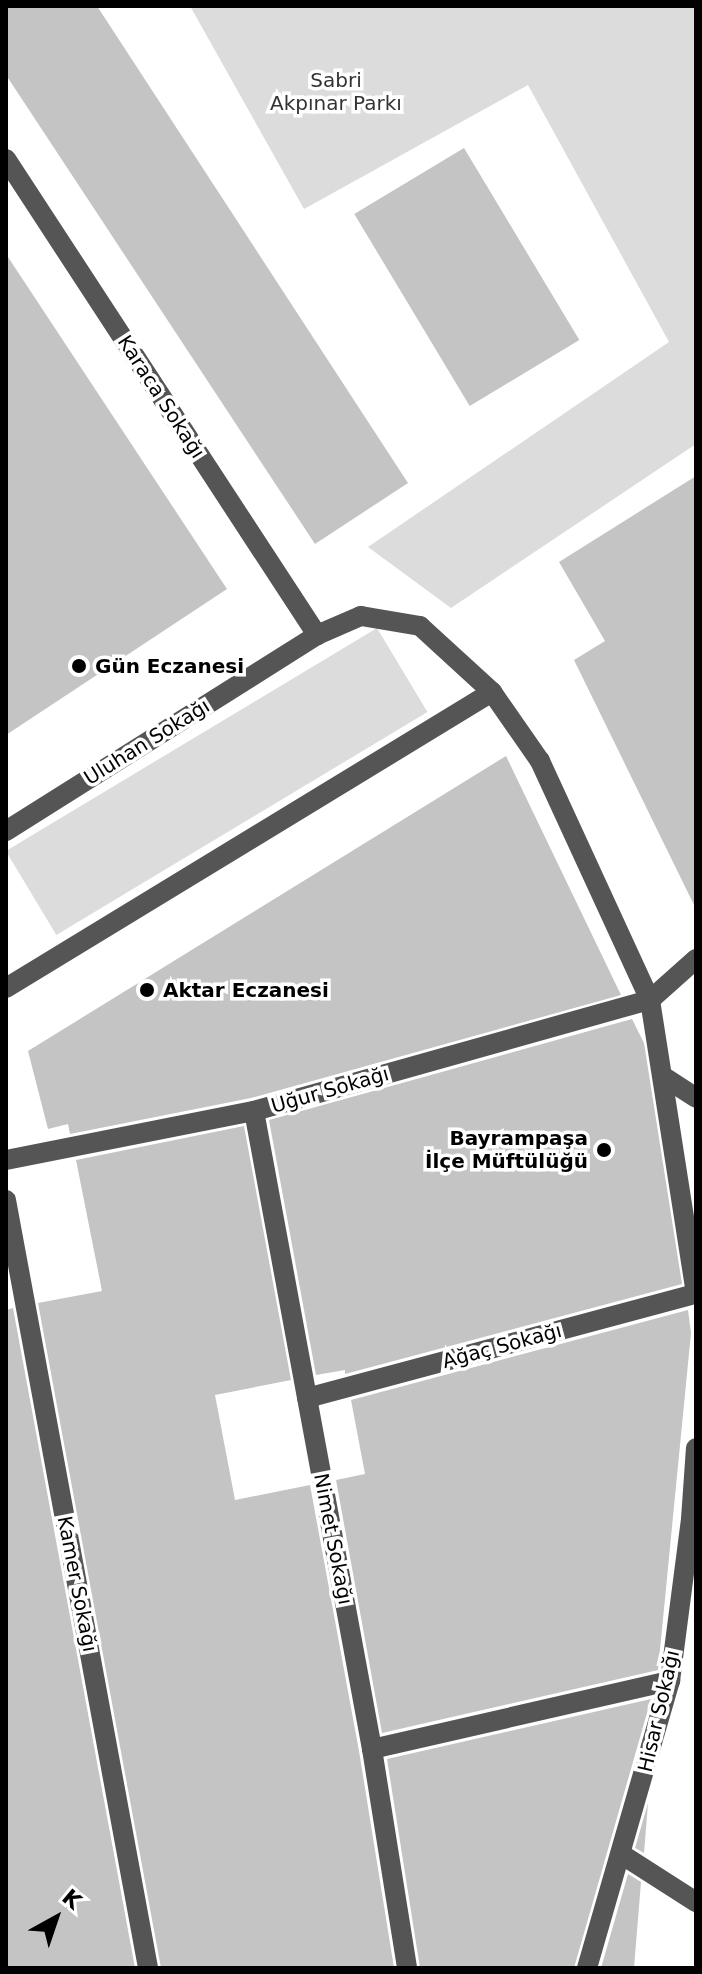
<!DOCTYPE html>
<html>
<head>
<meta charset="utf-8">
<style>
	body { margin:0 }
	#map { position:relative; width:702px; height:1974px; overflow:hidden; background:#fff; font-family:"DejaVu Sans",sans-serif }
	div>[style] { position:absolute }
	.green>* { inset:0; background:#dcdcdc; transform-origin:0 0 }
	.building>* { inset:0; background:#c4c4c4; transform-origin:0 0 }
	.minor>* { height:20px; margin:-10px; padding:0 10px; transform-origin:10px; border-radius:10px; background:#555 }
	.dots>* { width:22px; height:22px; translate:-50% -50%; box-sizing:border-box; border:4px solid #fff; border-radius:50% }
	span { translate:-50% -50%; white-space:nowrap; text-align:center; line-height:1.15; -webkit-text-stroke:7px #fff; paint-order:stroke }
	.park-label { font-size:20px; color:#333 }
	.street-label { font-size:20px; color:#000 }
	.poi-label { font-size:20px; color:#000; font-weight:700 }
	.left { translate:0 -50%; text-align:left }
	.right { translate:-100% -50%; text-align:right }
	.frame { position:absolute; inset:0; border:8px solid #000; pointer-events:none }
	.north { position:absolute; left:16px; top:1878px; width:80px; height:80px; -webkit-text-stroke:6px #fff; paint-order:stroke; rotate:40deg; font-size:22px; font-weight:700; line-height:32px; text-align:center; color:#000 }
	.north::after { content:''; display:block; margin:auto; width:28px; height:36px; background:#000; clip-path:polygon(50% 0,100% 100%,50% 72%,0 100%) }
</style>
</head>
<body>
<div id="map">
	<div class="green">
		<div style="clip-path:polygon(190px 6px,696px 6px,696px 444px,451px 608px,368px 547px,669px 342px,528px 85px,304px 209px)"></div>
		<div style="left:377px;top:628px;width:98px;height:433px;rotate:59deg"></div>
	</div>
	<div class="building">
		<div style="clip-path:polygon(6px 6px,97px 6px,408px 483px,315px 544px,6px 75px)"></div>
		<div style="left:464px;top:148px;width:224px;height:128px;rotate:59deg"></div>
		<div style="clip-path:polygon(6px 254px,227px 589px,6px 735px)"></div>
		<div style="clip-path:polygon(696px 476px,696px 909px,574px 660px,605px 641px,559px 562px)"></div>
		<div style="clip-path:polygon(506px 756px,621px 995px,251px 1098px,70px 1134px,68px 1124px,48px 1129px,28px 1051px)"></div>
		<div style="clip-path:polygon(632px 1019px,644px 1043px,682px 1284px,345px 1374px,345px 1370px,316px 1375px,269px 1120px)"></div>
		<div style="clip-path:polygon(244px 1126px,291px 1380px,215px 1395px,235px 1500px,310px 1485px,359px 1751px,394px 1968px,161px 1968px,38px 1303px,102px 1291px,76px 1160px)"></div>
		<div style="clip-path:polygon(13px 1308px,135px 1968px,6px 1968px,6px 1310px)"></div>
		<div style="clip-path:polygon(688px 1310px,691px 1333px,658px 1670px,382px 1733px,336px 1480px,365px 1474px,351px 1400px)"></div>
		<div style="clip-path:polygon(651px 1699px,574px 1968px,420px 1968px,387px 1759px)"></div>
		<div style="clip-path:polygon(648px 1803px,644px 1853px,635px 1848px)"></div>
		<div style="clip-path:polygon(628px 1874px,641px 1882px,634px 1968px,601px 1968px)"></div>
	</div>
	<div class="minor">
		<div style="left:6px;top:159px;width:569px;rotate:56.84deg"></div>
		<div style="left:6px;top:831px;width:368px;rotate:-32.2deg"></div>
		<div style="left:317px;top:635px;width:48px;rotate:-23.4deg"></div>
		<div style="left:361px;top:616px;width:60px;rotate:9.6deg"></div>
		<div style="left:420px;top:626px;width:98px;rotate:42.5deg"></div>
		<div style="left:492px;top:692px;width:84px;rotate:55.2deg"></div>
		<div style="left:540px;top:761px;width:263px;rotate:65.3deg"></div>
		<div style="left:650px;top:1000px;width:297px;rotate:81.1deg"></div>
		<div style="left:6px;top:988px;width:569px;rotate:-31.34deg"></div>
		<div style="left:664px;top:1077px;width:38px;rotate:33deg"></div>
		<div style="left:254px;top:1111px;width:649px;rotate:79.52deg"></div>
		<div style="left:372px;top:1749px;width:222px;rotate:80.9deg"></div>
		<div style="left:6px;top:1160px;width:253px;rotate:-11.2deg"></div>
		<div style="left:254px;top:1111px;width:411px;rotate:-15.7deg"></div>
		<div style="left:650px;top:1000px;width:62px;rotate:-41.7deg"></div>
		<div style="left:6px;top:1200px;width:781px;rotate:79.52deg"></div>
		<div style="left:307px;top:1398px;width:403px;rotate:-15deg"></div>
		<div style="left:372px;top:1749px;width:306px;rotate:-12.9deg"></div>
		<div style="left:621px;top:1854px;width:89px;rotate:32.6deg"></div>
		<div style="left:587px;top:1968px;width:299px;rotate:-73.9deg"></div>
		<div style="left:670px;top:1681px;width:163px;rotate:-82.6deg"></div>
		<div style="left:691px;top:1519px;width:71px;rotate:-86deg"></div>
	</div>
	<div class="dots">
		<div style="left:79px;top:666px;background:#000"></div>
		<div style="left:147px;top:990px;background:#000"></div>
		<div style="left:604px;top:1150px;background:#000"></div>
	</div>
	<div class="park-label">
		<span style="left:336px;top:92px">Sabri<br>Akpınar Parkı</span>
	</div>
	<div class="street-label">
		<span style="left:161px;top:397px;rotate:57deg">Karaca Sokağı</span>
		<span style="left:147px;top:742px;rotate:-32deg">Uluhan Sokağı</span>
		<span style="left:330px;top:1090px;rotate:-16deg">Uğur Sokağı</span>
		<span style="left:502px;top:1346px;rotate:-15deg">Ağaç Sokağı</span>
		<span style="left:333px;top:1539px;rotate:79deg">Nimet Sokağı</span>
		<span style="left:77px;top:1584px;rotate:79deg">Kamer Sokağı</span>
		<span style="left:659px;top:1711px;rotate:-77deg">Hisar Sokağı</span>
	</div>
	<div class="poi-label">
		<span class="left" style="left:95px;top:666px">Gün Eczanesi</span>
		<span class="left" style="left:163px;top:990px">Aktar Eczanesi</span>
		<span class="right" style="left:588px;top:1150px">Bayrampaşa<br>İlçe Müftülüğü</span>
	</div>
	<div class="frame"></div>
	<div class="north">K</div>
</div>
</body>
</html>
